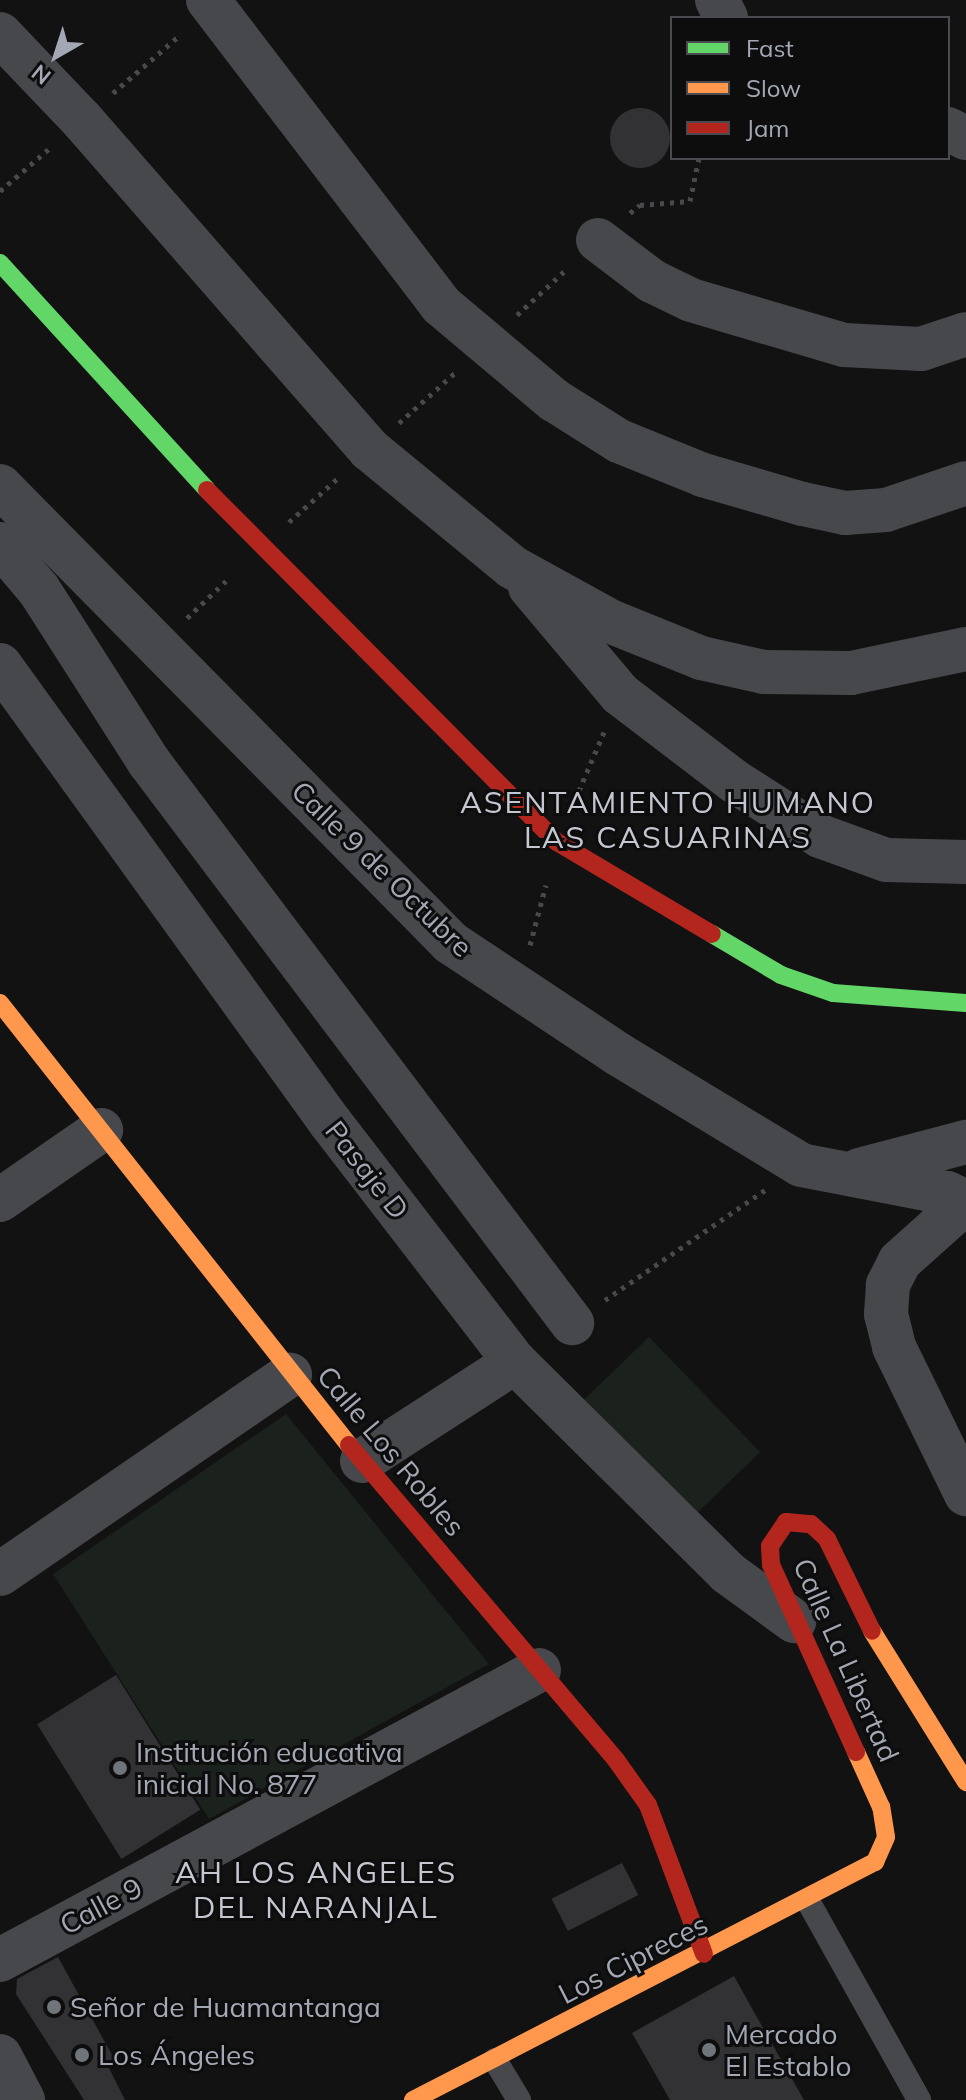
<!DOCTYPE html>
<html>
<head>
<meta charset="utf-8">
<style>
	body { margin:0 }
	#map { position:relative; width:966px; height:2100px; overflow:hidden; background:#121212; font-family:Mulish,sans-serif }
	div>[style] { position:absolute }
	.green>* { inset:0; background:#1b211c; transform-origin:0 0 }
	.building>* { inset:0; background:#323235; transform-origin:0 0 }
	.round { border-radius:50% }
	.path>* { height:5px; margin-top:-2.5px; transform-origin:0; background:repeating-linear-gradient(90deg,#48494d 0 4px,transparent 0 10px) }
	.lane>* { height:24px; margin:-12px; padding:0 12px; transform-origin:12px; border-radius:12px; background:#47484b }
	.street>* { height:44px; margin:-22px; padding:0 22px; transform-origin:22px; border-radius:22px; background:#47484b }
	.fast>* { height:18px; margin:-9px; padding:0 9px; transform-origin:9px; border-radius:9px; background:#63d668 }
	.slow>* { height:18px; margin:-9px; padding:0 9px; transform-origin:9px; border-radius:9px; background:#ff974d }
	.jam>* { height:18px; margin:-9px; padding:0 9px; transform-origin:9px; border-radius:9px; background:#b3261e }
	.dots>* { width:22px; height:22px; translate:-50% -50%; box-sizing:border-box; border:4px solid #0d0d0e; border-radius:50% }
	span { translate:-50% -50%; white-space:nowrap; text-align:center; line-height:1.15; -webkit-text-stroke:6px #0d0d0e; paint-order:stroke }
	.street-label { font-size:28px; color:#a3a8b4 }
	.poi-label { font-size:28px; color:#a3a8b4 }
	.left { translate:0 -50%; text-align:left }
	.neighbourhood-label { font-size:30px; color:#c4c7d0; letter-spacing:2px }
	.legend { position:absolute; left:670px; top:16px; width:280px; height:144px; box-sizing:border-box; background:#0d0d0e; border:2px solid #494b50; margin:0; padding:10px 14px; list-style:none; font-size:24px; color:#a3a8b4 }
	.legend li { display:flex; align-items:center; gap:16px; height:40px }
	.legend b { width:40px; border:2px solid #494b50 }
	.north { position:absolute; left:16px; top:16px; width:80px; height:80px; -webkit-text-stroke:6px #0d0d0e; paint-order:stroke; rotate:219deg; font-size:22px; font-weight:700; line-height:32px; text-align:center; color:#a3a8b4 }
	.north::after { content:''; display:block; margin:auto; width:28px; height:36px; background:#a3a8b4; clip-path:polygon(50% 0,100% 100%,50% 72%,0 100%) }
</style>
</head>
<body>
<div id="map">
	<div class="green">
		<div style="left:649px;top:1337px;width:160px;height:90px;rotate:46deg"></div>
		<div style="clip-path:polygon(286px 1414px,489px 1664px,209px 1819px,53px 1574px)"></div>
	</div>
	<div class="building">
		<div class="round" style="left:610px;top:108px;width:60px;height:60px"></div>
		<div style="left:116px;top:1675px;width:159px;height:93px;rotate:58deg"></div>
		<div style="left:622px;top:1863px;width:36px;height:79px;rotate:63deg"></div>
		<div style="clip-path:polygon(58px 1957px,117px 2064px,109px 2068px,125px 2100px,84px 2100px,16px 1994px,17px 1979px)"></div>
		<div style="clip-path:polygon(734px 1976px,754px 2012px,804px 2100px,670px 2100px,632px 2033px)"></div>
	</div>
	<div class="path">
		<div style="left:113px;top:93px;width:90px;rotate:-40.9deg"></div>
		<div style="left:0;top:191px;width:67px;rotate:-40.8deg"></div>
		<div style="left:630px;top:213px;width:13px;rotate:-39deg"></div>
		<div style="left:640px;top:205px;width:50px;rotate:-4.6deg"></div>
		<div style="left:690px;top:201px;width:44px;rotate:-78.2deg"></div>
		<div style="left:517px;top:315px;width:69px;rotate:-42.7deg"></div>
		<div style="left:399px;top:423px;width:78px;rotate:-41.9deg"></div>
		<div style="left:289px;top:522px;width:66px;rotate:-41.9deg"></div>
		<div style="left:187px;top:618px;width:58px;rotate:-43.6deg"></div>
		<div style="left:575px;top:800px;width:74px;rotate:-66.9deg"></div>
		<div style="left:530px;top:945px;width:62px;rotate:-75.1deg"></div>
		<div style="left:605px;top:1300px;width:194px;rotate:-34.5deg"></div>
	</div>
	<div class="lane">
		<div style="left:808px;top:1901px;width:228px;rotate:60.8deg"></div>
		<div style="left:495px;top:2060px;width:47px;rotate:59deg"></div>
	</div>
	<div class="street">
		<div style="left:208px;top:0;width:384px;rotate:52.6deg"></div>
		<div style="left:441px;top:305px;width:148px;rotate:40.1deg"></div>
		<div style="left:554px;top:400px;width:77px;rotate:32.2deg"></div>
		<div style="left:619px;top:441px;width:91px;rotate:22deg"></div>
		<div style="left:703px;top:475px;width:104px;rotate:16.2deg"></div>
		<div style="left:803px;top:504px;width:43px;rotate:12.1deg"></div>
		<div style="left:845px;top:513px;width:41px;rotate:-4.2deg"></div>
		<div style="left:886px;top:510px;width:84px;rotate:-18.6deg"></div>
		<div style="left:717px;top:0;width:20px;rotate:63deg"></div>
		<div style="left:0;top:34px;width:119px;rotate:46.4deg"></div>
		<div style="left:82px;top:120px;width:437px;rotate:48.9deg"></div>
		<div style="left:369px;top:449px;width:185px;rotate:39.5deg"></div>
		<div style="left:512px;top:567px;width:114px;rotate:28.8deg"></div>
		<div style="left:612px;top:622px;width:96px;rotate:22deg"></div>
		<div style="left:701px;top:658px;width:65px;rotate:12.5deg"></div>
		<div style="left:764px;top:672px;width:87px;rotate:0.7deg"></div>
		<div style="left:851px;top:673px;width:117px;rotate:-11.8deg"></div>
		<div style="left:948px;top:129px;width:20px;rotate:27deg"></div>
		<div style="left:598px;top:240px;width:68px;rotate:37.2deg"></div>
		<div style="left:652px;top:281px;width:43px;rotate:26deg"></div>
		<div style="left:691px;top:300px;width:159px;rotate:16.4deg"></div>
		<div style="left:844px;top:345px;width:77px;rotate:3deg"></div>
		<div style="left:921px;top:349px;width:47px;rotate:-18.4deg"></div>
		<div style="left:0;top:486px;width:642px;rotate:45.38deg"></div>
		<div style="left:451px;top:943px;width:201px;rotate:33.6deg"></div>
		<div style="left:618px;top:1054px;width:214px;rotate:31.2deg"></div>
		<div style="left:801px;top:1165px;width:149px;rotate:10.9deg"></div>
		<div style="left:947px;top:1193px;width:21px;rotate:25deg"></div>
		<div style="left:0;top:544px;width:60px;rotate:49.7deg"></div>
		<div style="left:39px;top:590px;width:204px;rotate:57.4deg"></div>
		<div style="left:149px;top:762px;width:703px;rotate:52.98deg"></div>
		<div style="left:530px;top:587px;width:140px;rotate:49.9deg"></div>
		<div style="left:620px;top:694px;width:143px;rotate:37.3deg"></div>
		<div style="left:734px;top:781px;width:102px;rotate:32.6deg"></div>
		<div style="left:820px;top:836px;width:70px;rotate:20deg"></div>
		<div style="left:886px;top:860px;width:80px;rotate:1.4deg"></div>
		<div style="left:0;top:665px;width:564px;rotate:54.17deg"></div>
		<div style="left:330px;top:1122px;width:303px;rotate:52.4deg"></div>
		<div style="left:515px;top:1362px;width:300px;rotate:44.7deg"></div>
		<div style="left:728px;top:1573px;width:82px;rotate:36deg"></div>
		<div style="left:859px;top:1170px;width:111px;rotate:-14.7deg"></div>
		<div style="left:0;top:1200px;width:123px;rotate:-34.7deg"></div>
		<div style="left:966px;top:1202px;width:89px;rotate:138.2deg"></div>
		<div style="left:900px;top:1261px;width:27px;rotate:117deg"></div>
		<div style="left:888px;top:1285px;width:29px;rotate:94deg"></div>
		<div style="left:886px;top:1314px;width:34px;rotate:76deg"></div>
		<div style="left:894px;top:1347px;width:164px;rotate:63.9deg"></div>
		<div style="left:362px;top:1461px;width:182px;rotate:-32.9deg"></div>
		<div style="left:0;top:1574px;width:352px;rotate:-34.5deg"></div>
		<div style="left:0;top:1960px;width:612px;rotate:-28.28deg"></div>
		<div style="left:0;top:2056px;width:50px;rotate:62.4deg"></div>
	</div>
	<div class="fast">
		<div style="left:0;top:263px;width:307px;rotate:47.6deg"></div>
		<div style="left:712px;top:934px;width:80px;rotate:30.7deg"></div>
		<div style="left:781px;top:975px;width:55px;rotate:19.1deg"></div>
		<div style="left:833px;top:993px;width:133px;rotate:4.3deg"></div>
	</div>
	<div class="slow">
		<div style="left:0;top:1003px;width:563px;rotate:51.71deg"></div>
		<div style="left:872px;top:1631px;width:178px;rotate:58.1deg"></div>
		<div style="left:413px;top:2100px;width:520px;rotate:-27.26deg"></div>
		<div style="left:875px;top:1862px;width:27px;rotate:-66deg"></div>
		<div style="left:886px;top:1837px;width:30px;rotate:-99deg"></div>
		<div style="left:881px;top:1807px;width:60px;rotate:-114.4deg"></div>
	</div>
	<div class="jam">
		<div style="left:207px;top:490px;width:496px;rotate:45.2deg"></div>
		<div style="left:557px;top:842px;width:180px;rotate:30.7deg"></div>
		<div style="left:349px;top:1445px;width:413px;rotate:49.7deg"></div>
		<div style="left:616px;top:1760px;width:55px;rotate:54.6deg"></div>
		<div style="left:648px;top:1805px;width:159px;rotate:69.4deg"></div>
		<div style="left:856px;top:1752px;width:205px;rotate:-114.4deg"></div>
		<div style="left:771px;top:1565px;width:19px;rotate:-93deg"></div>
		<div style="left:770px;top:1546px;width:29px;rotate:-56deg"></div>
		<div style="left:786px;top:1522px;width:25px;rotate:5deg"></div>
		<div style="left:811px;top:1524px;width:22px;rotate:43deg"></div>
		<div style="left:827px;top:1539px;width:102px;rotate:63.9deg"></div>
	</div>
	<div class="dots">
		<div style="left:120px;top:1768px;background:#70747b"></div>
		<div style="left:54px;top:2007px;background:#70747b"></div>
		<div style="left:709px;top:2050px;background:#70747b"></div>
		<div style="left:82px;top:2055px;background:#70747b"></div>
	</div>
	<div class="street-label">
		<span style="left:382px;top:869px;rotate:44deg">Calle 9 de Octubre</span>
		<span style="left:367px;top:1170px;rotate:52deg">Pasaje D</span>
		<span style="left:391px;top:1451px;rotate:50deg">Calle Los Robles</span>
		<span style="left:846px;top:1660px;rotate:66deg">Calle La Libertad</span>
		<span style="left:101px;top:1906px;rotate:-28deg">Calle 9</span>
		<span style="left:633px;top:1959px;rotate:-27deg">Los Cipreces</span>
	</div>
	<div class="poi-label">
		<span class="left" style="left:136px;top:1768px">Institución educativa<br>inicial No. 877</span>
		<span class="left" style="left:70px;top:2007px">Señor de Huamantanga</span>
		<span class="left" style="left:725px;top:2050px">Mercado<br>El Establo</span>
		<span class="left" style="left:98px;top:2055px">Los Ángeles</span>
	</div>
	<div class="neighbourhood-label">
		<span style="left:668px;top:819px">ASENTAMIENTO HUMANO<br>LAS CASUARINAS</span>
		<span style="left:316px;top:1889px">AH LOS ANGELES<br>DEL NARANJAL</span>
	</div>
	<ul class="legend">
	<li><b style="height:10px;background:#63d668"></b>Fast</li>
	<li><b style="height:10px;background:#ff974d"></b>Slow</li>
	<li><b style="height:10px;background:#b3261e"></b>Jam</li>
	</ul>
	<div class="north">N</div>
</div>
</body>
</html>
